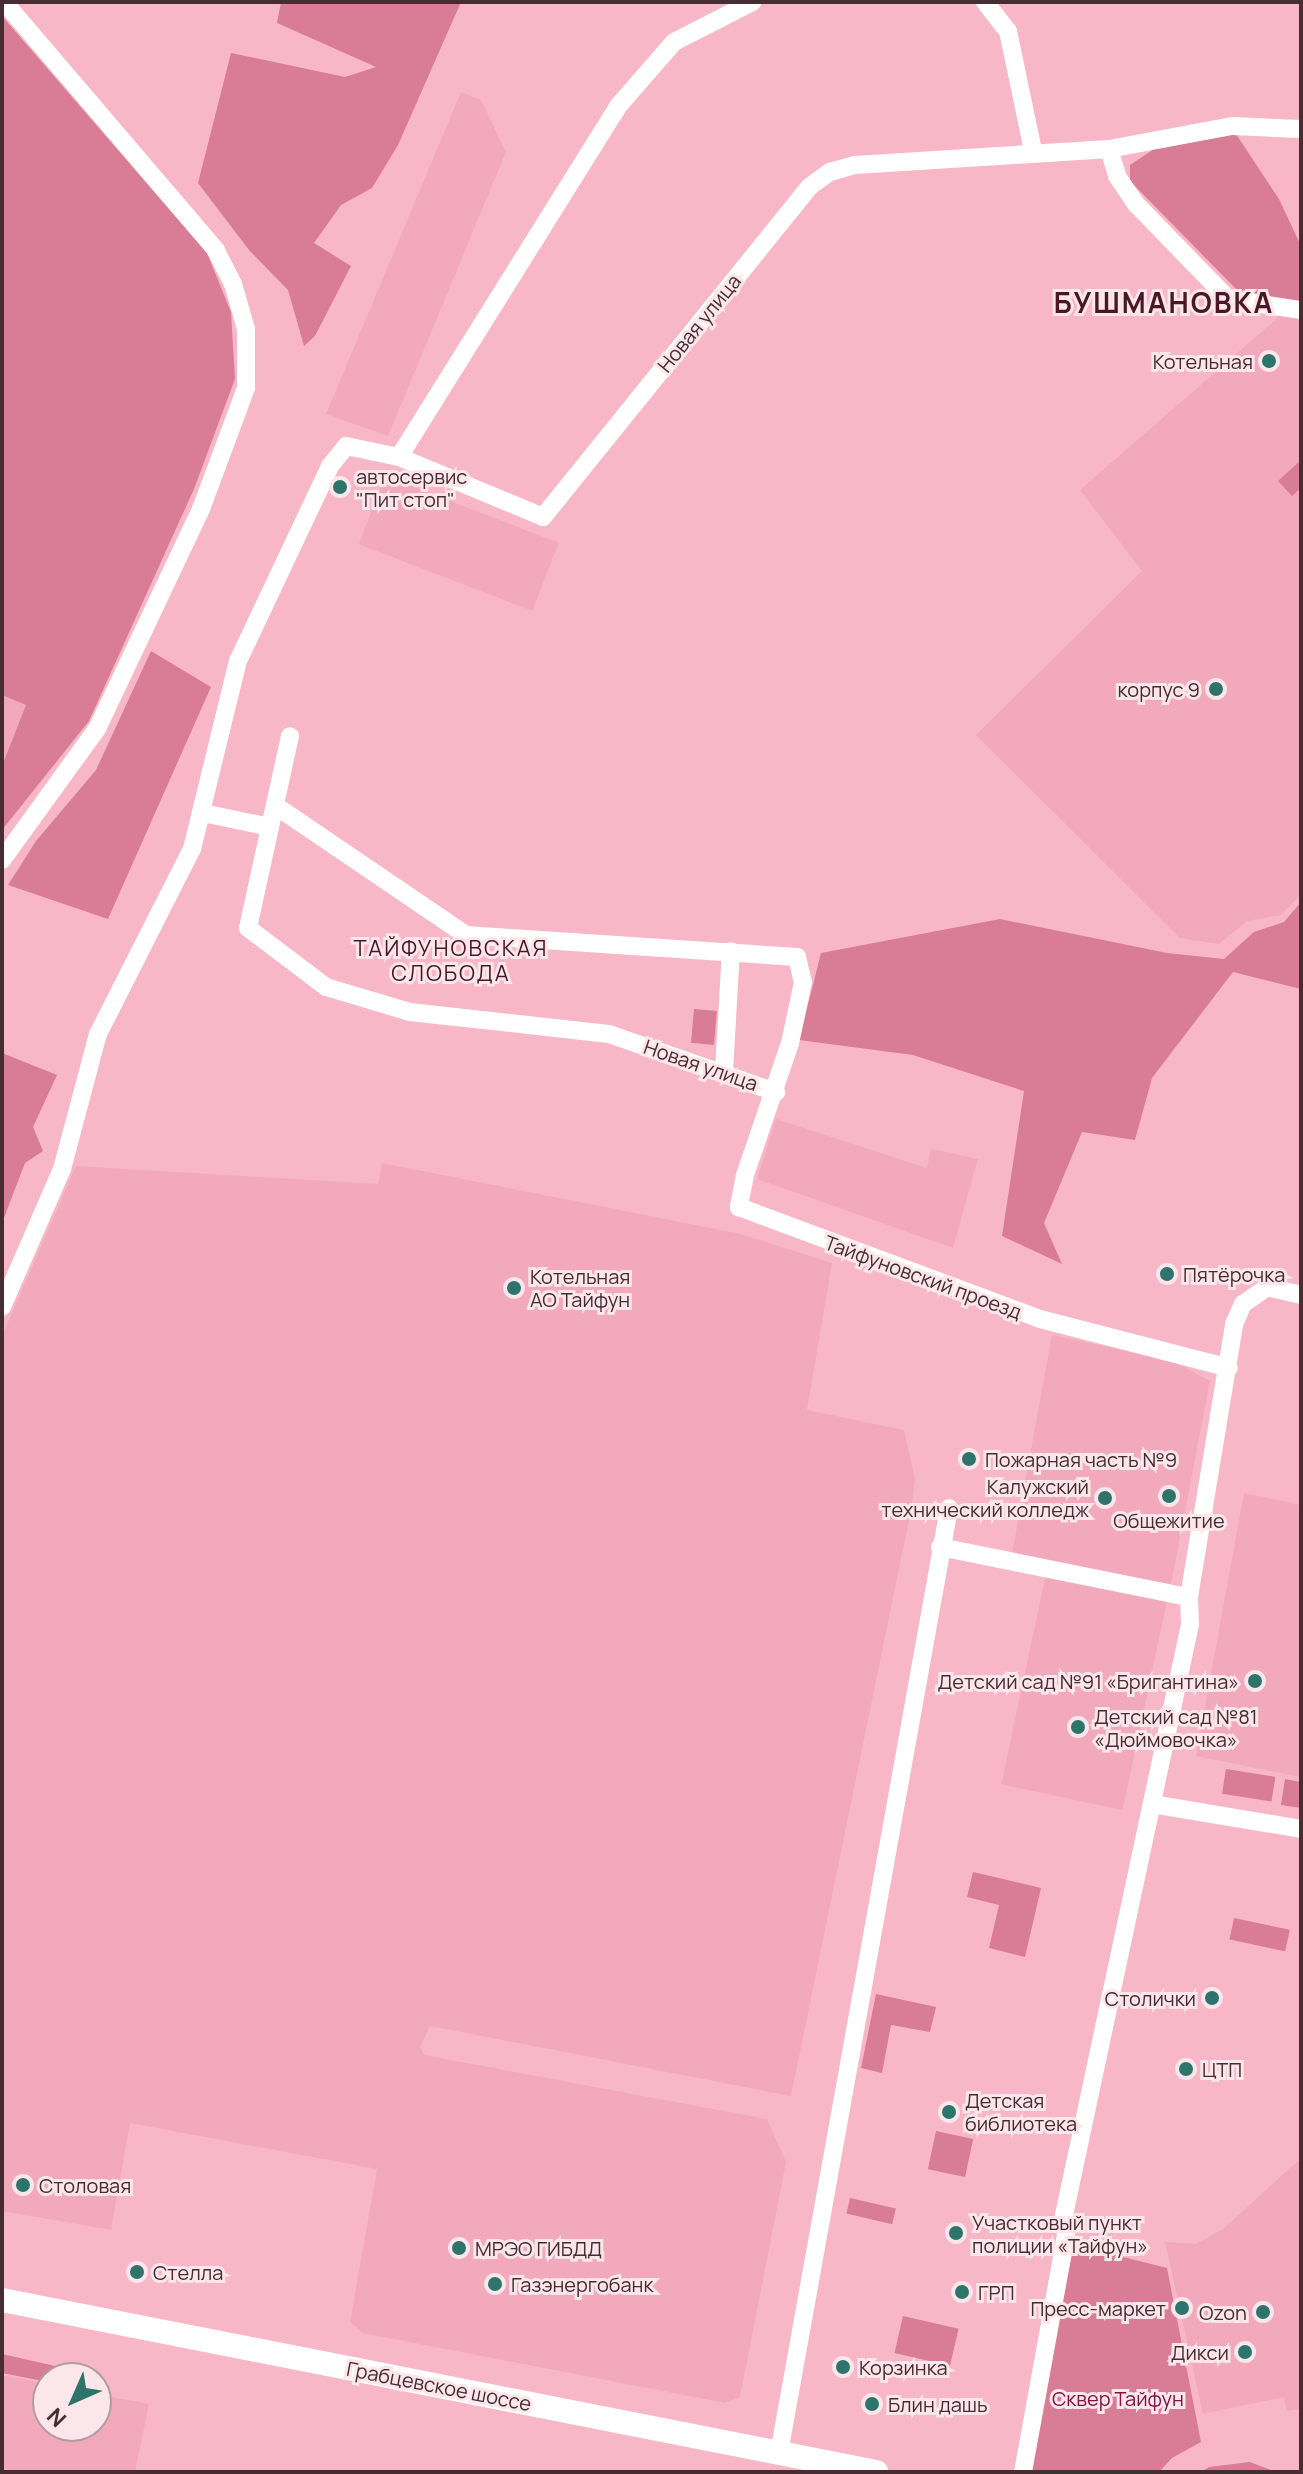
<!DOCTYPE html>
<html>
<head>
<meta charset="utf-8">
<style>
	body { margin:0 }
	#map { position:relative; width:1303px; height:2474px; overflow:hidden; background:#f8b7c7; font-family:Manrope,sans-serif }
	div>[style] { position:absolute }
	.built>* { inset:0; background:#f2a9bc; transform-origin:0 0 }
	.green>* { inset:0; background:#d97c96; transform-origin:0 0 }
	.minor>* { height:18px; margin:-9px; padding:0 9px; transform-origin:9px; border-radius:9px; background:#fff }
	.major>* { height:24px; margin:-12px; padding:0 12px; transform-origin:12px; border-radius:12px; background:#fff }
	.dots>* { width:22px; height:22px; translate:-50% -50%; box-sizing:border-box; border:4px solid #fbe6eb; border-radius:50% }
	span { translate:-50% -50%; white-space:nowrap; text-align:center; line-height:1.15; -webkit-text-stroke:6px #fbe6eb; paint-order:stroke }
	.street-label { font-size:20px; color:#462c33 }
	.poi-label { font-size:20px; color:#462c33 }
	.right { translate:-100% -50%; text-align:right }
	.left { translate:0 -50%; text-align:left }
	.park-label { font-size:20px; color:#831342 }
	.neighbourhood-label { font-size:22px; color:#4a1728; letter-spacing:2px }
	.district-label { font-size:28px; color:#4a1728; font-weight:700; letter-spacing:2px }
	.frame { position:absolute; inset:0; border:4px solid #462c33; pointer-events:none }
	.north { position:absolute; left:32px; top:2362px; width:80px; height:80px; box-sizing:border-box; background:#fbe6eb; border:2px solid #b39ca1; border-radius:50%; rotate:225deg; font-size:22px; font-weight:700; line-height:32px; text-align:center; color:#462c33 }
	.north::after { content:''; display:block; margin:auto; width:28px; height:36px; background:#2d746a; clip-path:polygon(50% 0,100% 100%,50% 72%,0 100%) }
</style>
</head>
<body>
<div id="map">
	<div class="built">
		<div style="clip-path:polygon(461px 92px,481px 100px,506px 152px,388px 436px,326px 414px)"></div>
		<div style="clip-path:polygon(1282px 314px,1301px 318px,1301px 894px,1281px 915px,1247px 921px,1219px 944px,1180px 938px,976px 735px,1142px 571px,1080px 490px)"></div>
		<div style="left:385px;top:476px;width:186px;height:73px;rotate:21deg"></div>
		<div style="clip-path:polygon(2px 695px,26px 705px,2px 766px)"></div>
		<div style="clip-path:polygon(776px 1119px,927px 1168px,931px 1149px,978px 1159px,953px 1248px,757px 1179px)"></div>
		<div style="clip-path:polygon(382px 1163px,741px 1234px,832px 1263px,807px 1410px,904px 1430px,915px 1479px,911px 1510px,791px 2096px,430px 2026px,420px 2047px,424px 2055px,767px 2119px,786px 2162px,740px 2397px,725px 2403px,363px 2333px,350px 2322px,377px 2169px,130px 2123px,111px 2230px,2px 2211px,2px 1336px,76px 1166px,378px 1184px)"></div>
		<div style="clip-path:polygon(1052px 1335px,1173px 1361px,1210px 1381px,1171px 1584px,1012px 1554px)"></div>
		<div style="clip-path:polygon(1244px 1493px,1301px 1505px,1301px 1777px,1196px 1756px)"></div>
		<div style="left:1046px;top:1574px;width:124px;height:215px;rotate:12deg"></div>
		<div style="clip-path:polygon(1301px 2158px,1301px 2409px,1287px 2411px,1284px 2397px,1203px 2414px,1165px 2242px,1196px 2244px,1223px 2229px)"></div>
		<div style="clip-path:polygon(2px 2375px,48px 2384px,48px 2426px,96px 2426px,96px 2394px,149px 2404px,135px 2472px,2px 2472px)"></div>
	</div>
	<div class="green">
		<div style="clip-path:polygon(281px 2px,461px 2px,398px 145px,372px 188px,341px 205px,314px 243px,351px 266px,315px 336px,304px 346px,288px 290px,249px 250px,198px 183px,231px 53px,345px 77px,376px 67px,277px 23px)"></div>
		<div style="clip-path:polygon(2px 16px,207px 253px,231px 312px,235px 379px,194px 489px,89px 721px,2px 830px,2px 766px,26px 705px,2px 695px)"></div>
		<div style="clip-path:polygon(1236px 134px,1279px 199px,1301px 246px,1301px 304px,1236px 289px,1130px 181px,1130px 165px,1154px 149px)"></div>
		<div style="clip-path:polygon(1301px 460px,1301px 488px,1292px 496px,1278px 481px)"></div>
		<div style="clip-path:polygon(151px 651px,211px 687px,108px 919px,8px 885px,36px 841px,96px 770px)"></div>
		<div style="clip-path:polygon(1301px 902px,1301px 989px,1233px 972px,1152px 1078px,1135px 1140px,1082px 1132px,1044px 1223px,1062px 1264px,1002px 1236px,1024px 1091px,913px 1055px,799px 1040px,821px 953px,1000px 919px,1167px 953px,1224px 959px,1254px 932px,1284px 922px)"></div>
		<div style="left:694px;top:1009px;width:23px;height:34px;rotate:5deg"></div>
		<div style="clip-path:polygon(2px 1053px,57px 1075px,33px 1127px,43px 1151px,25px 1163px,2px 1223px)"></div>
		<div style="left:1226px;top:1769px;width:50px;height:25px;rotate:9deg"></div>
		<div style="clip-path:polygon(1285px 1779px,1301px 1782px,1301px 1808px,1281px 1805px)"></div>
		<div style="clip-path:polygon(973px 1872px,1041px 1888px,1025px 1957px,989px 1948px,999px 1905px,967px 1897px)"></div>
		<div style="left:1234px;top:1918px;width:57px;height:22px;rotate:12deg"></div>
		<div style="clip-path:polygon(876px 1994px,936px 2007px,930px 2032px,891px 2025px,882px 2073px,861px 2068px)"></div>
		<div style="left:936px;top:2131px;width:38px;height:39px;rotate:12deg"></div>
		<div style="left:850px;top:2198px;width:47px;height:16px;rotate:13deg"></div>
		<div style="clip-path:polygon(1084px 2247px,1167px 2268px,1201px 2442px,1172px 2458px,1159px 2472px,1027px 2472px,1072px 2254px)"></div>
		<div style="left:903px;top:2316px;width:57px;height:38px;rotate:13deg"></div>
		<div style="clip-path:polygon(2px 2354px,77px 2371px,75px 2378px,48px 2378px,48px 2382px,2px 2373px)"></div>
		<div style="clip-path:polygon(1250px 2462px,1276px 2472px,1201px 2472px,1209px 2467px)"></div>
	</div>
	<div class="minor">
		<div style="left:985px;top:2px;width:37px;rotate:52deg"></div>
		<div style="left:1008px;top:31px;width:123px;rotate:78.2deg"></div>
		<div style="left:1109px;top:149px;width:28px;rotate:73deg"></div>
		<div style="left:1117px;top:176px;width:34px;rotate:56deg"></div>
		<div style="left:1136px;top:204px;width:132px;rotate:45.9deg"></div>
		<div style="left:1228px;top:299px;width:74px;rotate:8.6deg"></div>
		<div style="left:399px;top:457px;width:416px;rotate:-58deg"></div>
		<div style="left:620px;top:104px;width:82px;rotate:-48.9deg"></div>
		<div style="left:674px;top:42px;width:88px;rotate:-27.1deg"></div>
		<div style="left:276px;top:806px;width:230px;rotate:34.2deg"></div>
		<div style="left:466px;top:935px;width:332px;rotate:3.8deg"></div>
		<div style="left:797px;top:957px;width:26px;rotate:77deg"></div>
		<div style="left:803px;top:982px;width:62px;rotate:102deg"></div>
		<div style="left:790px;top:1043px;width:139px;rotate:108.8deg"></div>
		<div style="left:745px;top:1175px;width:33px;rotate:101deg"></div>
		<div style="left:739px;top:1207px;width:321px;rotate:20.4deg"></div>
		<div style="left:1040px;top:1319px;width:195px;rotate:14.5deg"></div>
		<div style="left:203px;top:813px;width:68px;rotate:11.8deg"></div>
		<div style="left:270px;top:827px;width:93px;rotate:-77.6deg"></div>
		<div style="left:270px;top:827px;width:103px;rotate:102.3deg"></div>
		<div style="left:248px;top:928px;width:98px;rotate:37.1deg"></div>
		<div style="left:326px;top:987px;width:88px;rotate:16.6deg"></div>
		<div style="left:410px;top:1012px;width:200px;rotate:6.3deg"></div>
		<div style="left:609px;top:1034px;width:177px;rotate:19.2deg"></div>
		<div style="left:2px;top:860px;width:162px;rotate:-54.1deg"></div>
		<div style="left:97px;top:729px;width:243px;rotate:-64.7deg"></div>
		<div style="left:201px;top:509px;width:129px;rotate:-69.6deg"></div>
		<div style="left:246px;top:388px;width:59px;rotate:-90deg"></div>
		<div style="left:246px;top:329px;width:47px;rotate:-106.1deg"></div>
		<div style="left:233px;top:284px;width:38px;rotate:-117deg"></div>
		<div style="left:216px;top:250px;width:326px;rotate:-130.5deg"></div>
		<div style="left:724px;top:1071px;width:120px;rotate:-86.7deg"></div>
		<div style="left:2px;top:1307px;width:150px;rotate:-66.5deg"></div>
		<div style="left:62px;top:1169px;width:140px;rotate:-75.1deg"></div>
		<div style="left:98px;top:1034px;width:208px;rotate:-63.1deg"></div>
		<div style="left:192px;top:849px;width:194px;rotate:-76.3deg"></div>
		<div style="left:238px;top:661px;width:216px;rotate:-64.7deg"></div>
		<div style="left:330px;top:466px;width:26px;rotate:-51deg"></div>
		<div style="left:346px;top:446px;width:54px;rotate:11.7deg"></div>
		<div style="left:399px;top:457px;width:156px;rotate:22.6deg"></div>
		<div style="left:543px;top:517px;width:424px;rotate:-51.1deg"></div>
		<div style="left:809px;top:187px;width:26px;rotate:-36deg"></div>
		<div style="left:830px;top:172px;width:26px;rotate:-16deg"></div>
		<div style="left:855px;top:165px;width:255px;rotate:-3.6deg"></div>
		<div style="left:1109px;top:149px;width:125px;rotate:-10.6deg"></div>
		<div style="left:1232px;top:126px;width:69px;rotate:2.5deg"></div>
		<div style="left:940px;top:1547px;width:254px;rotate:11.4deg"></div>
		<div style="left:1152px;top:1804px;width:151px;rotate:9.5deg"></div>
		<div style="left:779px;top:2453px;width:960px;rotate:-79.8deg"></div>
		<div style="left:1023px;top:2472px;width:241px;rotate:-79.7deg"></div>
		<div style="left:1066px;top:2235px;width:20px;rotate:-96deg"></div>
		<div style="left:1064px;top:2215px;width:604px;rotate:-77.96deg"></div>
		<div style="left:1190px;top:1624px;width:27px;rotate:-92deg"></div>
		<div style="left:1189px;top:1597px;width:277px;rotate:-80.6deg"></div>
		<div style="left:1234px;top:1324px;width:22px;rotate:-66deg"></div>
		<div style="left:1243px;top:1304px;width:29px;rotate:-35deg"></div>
		<div style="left:1267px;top:1287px;width:35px;rotate:13deg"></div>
	</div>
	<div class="major">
		<div style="left:2px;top:2300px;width:891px;rotate:11.13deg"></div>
	</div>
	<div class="dots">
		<div style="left:1269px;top:361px;background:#2d746a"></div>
		<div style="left:340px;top:487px;background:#2d746a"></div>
		<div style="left:1216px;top:689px;background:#2d746a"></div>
		<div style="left:1167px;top:1274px;background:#2d746a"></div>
		<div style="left:514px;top:1288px;background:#2d746a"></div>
		<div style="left:969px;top:1459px;background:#2d746a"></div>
		<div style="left:1169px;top:1496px;background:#2d746a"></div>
		<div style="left:1105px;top:1498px;background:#2d746a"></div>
		<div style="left:1255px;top:1681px;background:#2d746a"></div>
		<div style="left:1078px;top:1727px;background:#2d746a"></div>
		<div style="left:1212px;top:1998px;background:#2d746a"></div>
		<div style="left:1186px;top:2069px;background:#2d746a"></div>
		<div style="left:949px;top:2112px;background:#2d746a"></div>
		<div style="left:23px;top:2185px;background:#2d746a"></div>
		<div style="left:956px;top:2233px;background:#2d746a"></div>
		<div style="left:459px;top:2248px;background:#2d746a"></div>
		<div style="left:137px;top:2272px;background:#2d746a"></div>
		<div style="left:495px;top:2284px;background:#2d746a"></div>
		<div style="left:962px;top:2292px;background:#2d746a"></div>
		<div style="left:1182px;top:2308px;background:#2d746a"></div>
		<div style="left:1263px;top:2312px;background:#2d746a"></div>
		<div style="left:1245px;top:2352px;background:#2d746a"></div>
		<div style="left:843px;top:2367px;background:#2d746a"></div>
		<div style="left:872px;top:2404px;background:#2d746a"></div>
	</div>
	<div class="street-label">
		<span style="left:699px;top:323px;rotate:-51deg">Новая улица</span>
		<span style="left:701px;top:1065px;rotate:19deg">Новая улица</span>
		<span style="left:923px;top:1277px;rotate:20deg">Тайфуновский проезд</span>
		<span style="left:439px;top:2386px;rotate:11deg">Грабцевское шоссе</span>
	</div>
	<div class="poi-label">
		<span class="right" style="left:1253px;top:361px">Котельная</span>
		<span class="left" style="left:356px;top:488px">автосервис<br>"Пит стоп"</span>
		<span class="right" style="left:1200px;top:689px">корпус 9</span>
		<span class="left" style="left:1183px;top:1274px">Пятёрочка</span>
		<span class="left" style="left:530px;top:1288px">Котельная<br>АО Тайфун</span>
		<span class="left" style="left:985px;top:1459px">Пожарная часть №9</span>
		<span class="right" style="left:1089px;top:1498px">Калужский<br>технический колледж</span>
		<span style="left:1169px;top:1520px">Общежитие</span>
		<span class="right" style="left:1239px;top:1681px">Детский сад №91 «Бригантина»</span>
		<span class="left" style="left:1094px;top:1728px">Детский сад №81<br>«Дюймовочка»</span>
		<span class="right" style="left:1196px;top:1998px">Столички</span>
		<span class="left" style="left:1202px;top:2069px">ЦТП</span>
		<span class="left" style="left:965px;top:2112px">Детская<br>библиотека</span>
		<span class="left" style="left:39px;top:2185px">Столовая</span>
		<span class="left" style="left:972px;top:2234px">Участковый пункт<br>полиции «Тайфун»</span>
		<span class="left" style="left:475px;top:2248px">МРЭО ГИБДД</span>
		<span class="left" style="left:153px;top:2272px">Стелла</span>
		<span class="left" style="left:511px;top:2284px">Газэнергобанк</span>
		<span class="left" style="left:978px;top:2292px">ГРП</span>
		<span class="right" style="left:1166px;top:2308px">Пресс-маркет</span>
		<span class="right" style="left:1247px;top:2312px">Ozon</span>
		<span class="right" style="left:1229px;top:2352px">Дикси</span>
		<span class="left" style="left:859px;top:2367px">Корзинка</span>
		<span class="left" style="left:888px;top:2404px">Блин дашь</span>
	</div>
	<div class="park-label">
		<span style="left:1118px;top:2398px">Сквер Тайфун</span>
	</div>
	<div class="neighbourhood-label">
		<span style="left:451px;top:961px">ТАЙФУНОВСКАЯ<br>СЛОБОДА</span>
	</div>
	<div class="district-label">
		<span style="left:1164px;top:302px">БУШМАНОВКА</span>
	</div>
	<div class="frame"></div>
	<div class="north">N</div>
</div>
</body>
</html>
